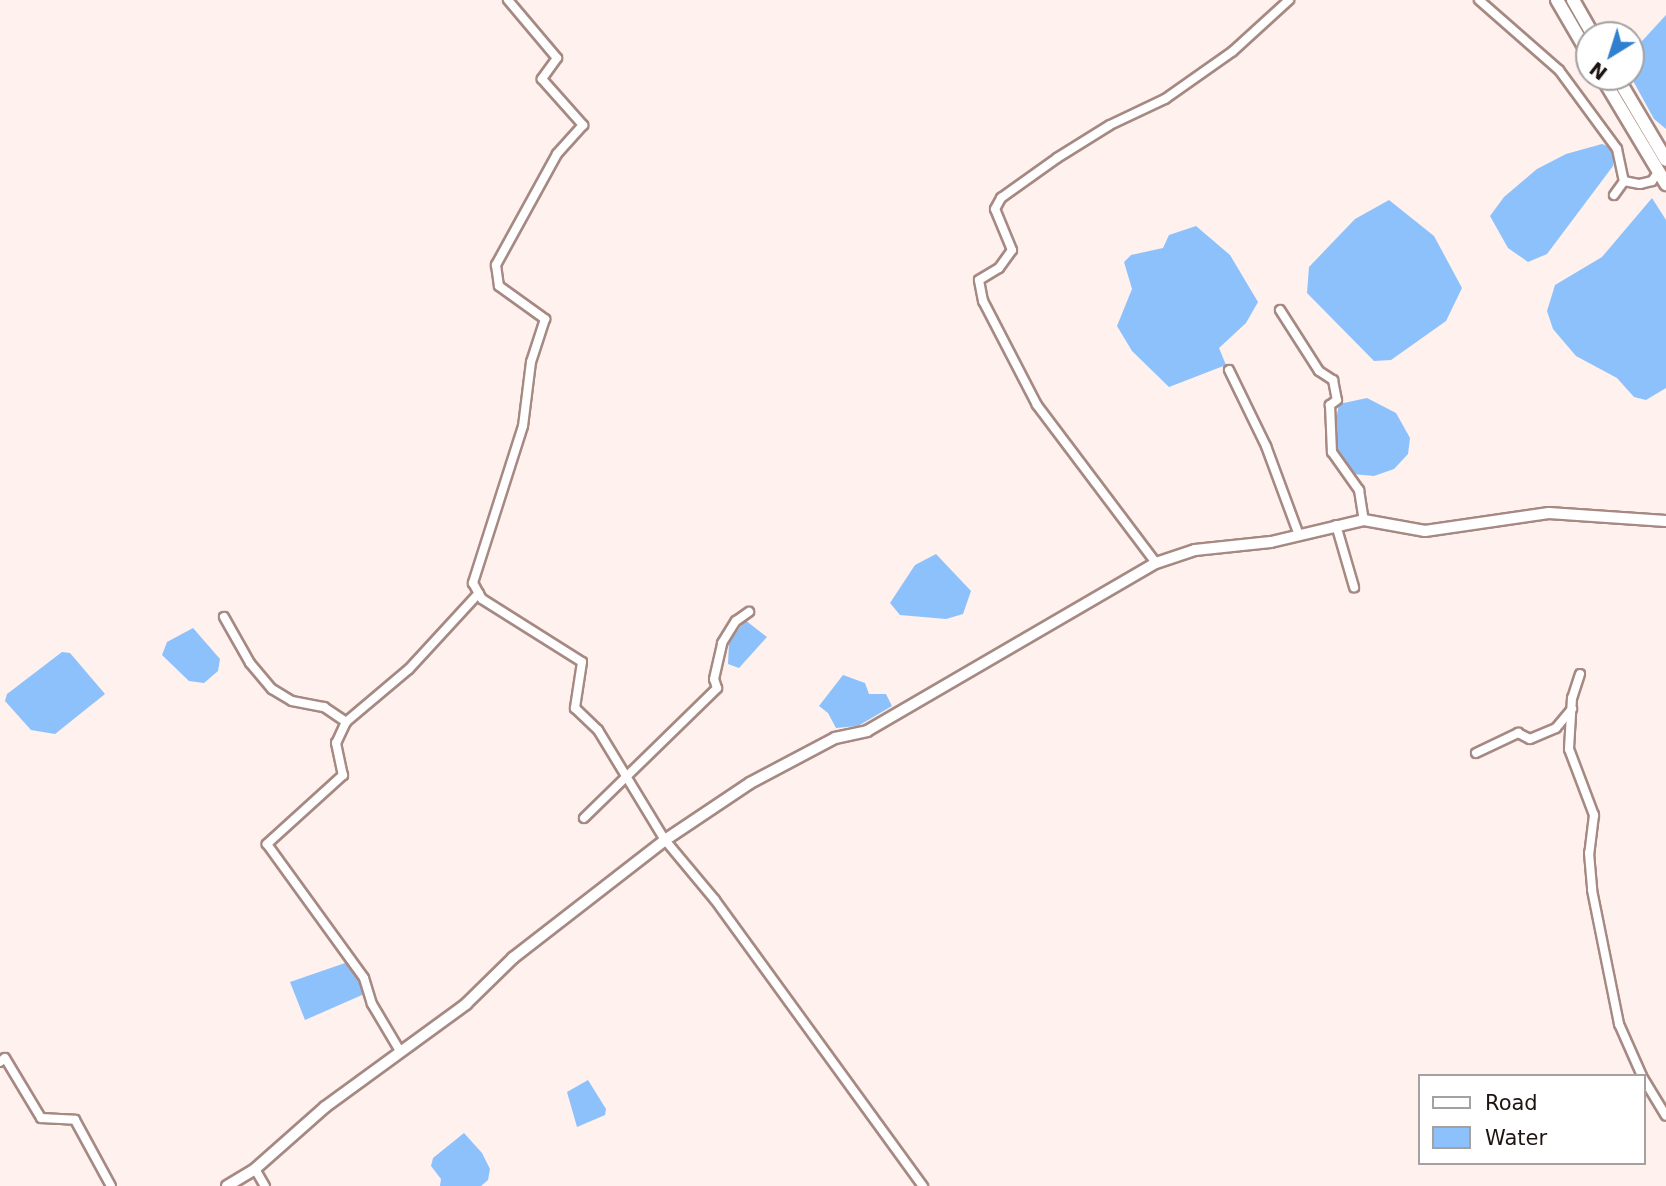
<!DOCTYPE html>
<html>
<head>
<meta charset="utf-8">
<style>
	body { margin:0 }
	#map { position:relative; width:1666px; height:1186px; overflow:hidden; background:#fef1ee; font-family:"DejaVu Sans",sans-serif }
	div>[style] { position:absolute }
	.water>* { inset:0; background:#8cc1fc }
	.roads { filter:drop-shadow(2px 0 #a68982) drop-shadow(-2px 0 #a68982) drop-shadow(0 2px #a68982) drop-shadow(0 -2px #a68982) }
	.street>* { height:8px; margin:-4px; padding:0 4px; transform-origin:4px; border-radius:4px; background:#fff }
	.secondary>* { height:10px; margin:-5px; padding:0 5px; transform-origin:5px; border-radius:5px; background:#fff }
	.primary>* { height:12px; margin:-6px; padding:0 6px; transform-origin:6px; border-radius:6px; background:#fff }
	span { translate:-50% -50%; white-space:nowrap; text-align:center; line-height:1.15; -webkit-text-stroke:5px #fff; paint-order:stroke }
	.legend { position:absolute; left:1418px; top:1074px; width:228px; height:91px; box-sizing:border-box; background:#fff; border:2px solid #a5a1a0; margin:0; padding:9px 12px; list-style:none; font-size:21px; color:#1e1411 }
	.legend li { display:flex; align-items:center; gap:14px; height:35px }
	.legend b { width:35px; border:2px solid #a5a1a0 }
	.north { position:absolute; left:1575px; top:21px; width:70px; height:70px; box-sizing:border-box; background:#fff; border:2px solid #a5a1a0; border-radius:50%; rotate:218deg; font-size:19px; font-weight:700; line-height:28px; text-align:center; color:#1e1411 }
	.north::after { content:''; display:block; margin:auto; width:24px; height:32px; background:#3180d0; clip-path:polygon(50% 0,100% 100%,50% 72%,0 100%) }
</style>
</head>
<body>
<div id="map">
	<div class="water">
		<div style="clip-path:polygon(1666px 15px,1666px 129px,1654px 119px,1631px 77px,1631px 53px)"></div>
		<div style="clip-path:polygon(1602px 144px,1615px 149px,1613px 166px,1547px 254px,1528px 262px,1508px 248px,1490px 216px,1504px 197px,1537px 169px,1566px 154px)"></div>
		<div style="clip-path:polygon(1652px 198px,1666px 220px,1666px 388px,1646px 400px,1634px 397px,1617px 378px,1576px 356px,1553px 329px,1547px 311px,1555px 285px,1602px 257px)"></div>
		<div style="clip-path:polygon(1389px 200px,1434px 236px,1462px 288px,1446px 321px,1391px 360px,1374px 361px,1307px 293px,1309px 267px,1355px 219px)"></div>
		<div style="clip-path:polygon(1196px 226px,1230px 255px,1258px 302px,1246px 323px,1219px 348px,1226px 365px,1169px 387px,1132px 351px,1117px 326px,1132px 289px,1124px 262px,1131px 255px,1163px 248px,1169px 235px)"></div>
		<div style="clip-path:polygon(1367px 398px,1396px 413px,1410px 438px,1408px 454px,1394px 469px,1374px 476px,1353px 474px,1338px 457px,1333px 436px,1339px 404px)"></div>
		<div style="clip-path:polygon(936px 554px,971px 591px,963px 614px,946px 619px,900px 615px,890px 603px,915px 565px)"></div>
		<div style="clip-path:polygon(745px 620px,767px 637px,739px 668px,728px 664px,729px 643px)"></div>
		<div style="clip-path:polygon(193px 628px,220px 659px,218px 671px,204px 683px,189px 681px,162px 655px,167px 642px)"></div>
		<div style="clip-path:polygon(62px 652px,70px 653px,105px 694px,55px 734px,31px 730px,5px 701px,7px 694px)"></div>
		<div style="clip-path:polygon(843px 675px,865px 683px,869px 694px,886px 694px,892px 706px,858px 726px,836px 728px,828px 713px,819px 706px)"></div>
		<div style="clip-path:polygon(348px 962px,365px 987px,362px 995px,305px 1020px,290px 982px)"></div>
		<div style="clip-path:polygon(588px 1080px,606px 1109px,605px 1115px,577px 1127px,567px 1092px)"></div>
		<div style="clip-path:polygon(464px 1133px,482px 1153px,490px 1169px,488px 1180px,481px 1186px,440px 1186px,441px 1179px,431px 1166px,433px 1158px)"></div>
	</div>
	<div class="roads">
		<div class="street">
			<div style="left:508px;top:0;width:76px;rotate:49.8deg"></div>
			<div style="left:557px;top:58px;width:26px;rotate:126deg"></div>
			<div style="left:542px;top:79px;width:62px;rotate:48.3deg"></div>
			<div style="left:583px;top:125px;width:39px;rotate:132deg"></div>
			<div style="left:557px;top:154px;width:127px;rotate:118.8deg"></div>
			<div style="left:496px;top:265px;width:21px;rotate:82deg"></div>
			<div style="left:499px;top:286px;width:57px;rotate:35.7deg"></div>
			<div style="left:545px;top:319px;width:45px;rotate:108deg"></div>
			<div style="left:531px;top:362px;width:64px;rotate:97.1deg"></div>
			<div style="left:523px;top:426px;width:165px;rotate:107.7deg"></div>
			<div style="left:473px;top:583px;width:18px;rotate:61deg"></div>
			<div style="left:482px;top:599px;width:118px;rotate:32.2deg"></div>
			<div style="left:582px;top:662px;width:47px;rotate:98.7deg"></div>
			<div style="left:575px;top:708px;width:32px;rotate:44deg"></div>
			<div style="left:598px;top:730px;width:129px;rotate:58.7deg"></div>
			<div style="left:665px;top:840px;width:78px;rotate:50.2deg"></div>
			<div style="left:715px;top:900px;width:354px;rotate:54deg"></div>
			<div style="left:1479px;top:0;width:106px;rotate:41.2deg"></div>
			<div style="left:1559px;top:70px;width:98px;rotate:53.7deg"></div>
			<div style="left:1617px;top:149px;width:33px;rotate:78deg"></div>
			<div style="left:1624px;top:181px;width:16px;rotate:11deg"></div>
			<div style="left:1640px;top:184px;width:12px;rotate:-14deg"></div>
			<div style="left:1652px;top:181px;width:12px;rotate:-55deg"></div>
			<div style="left:1614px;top:195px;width:17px;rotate:-54deg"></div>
			<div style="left:1280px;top:310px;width:72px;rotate:57.4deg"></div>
			<div style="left:1319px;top:371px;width:17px;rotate:33deg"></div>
			<div style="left:1333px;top:380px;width:20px;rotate:79deg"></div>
			<div style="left:1337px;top:400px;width:9px;rotate:144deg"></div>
			<div style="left:1330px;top:405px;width:47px;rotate:87.6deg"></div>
			<div style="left:1332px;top:452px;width:47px;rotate:54.6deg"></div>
			<div style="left:1359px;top:490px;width:30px;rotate:81deg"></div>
			<div style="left:1229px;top:370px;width:85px;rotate:64deg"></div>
			<div style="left:1266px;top:446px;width:95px;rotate:69.7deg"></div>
			<div style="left:1336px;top:525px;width:65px;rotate:73.8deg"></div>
			<div style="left:1156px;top:563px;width:198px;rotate:-127deg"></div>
			<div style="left:1037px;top:405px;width:117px;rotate:-117.4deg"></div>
			<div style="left:983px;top:301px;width:21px;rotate:-101deg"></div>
			<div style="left:979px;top:280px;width:23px;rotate:-31deg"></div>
			<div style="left:999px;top:268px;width:22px;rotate:-54deg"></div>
			<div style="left:1012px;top:250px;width:44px;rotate:-112.5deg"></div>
			<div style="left:995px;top:209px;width:13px;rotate:-61deg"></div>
			<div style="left:1001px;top:198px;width:69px;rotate:-35.5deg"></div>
			<div style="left:1057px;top:158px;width:62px;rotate:-31.9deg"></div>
			<div style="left:1110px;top:125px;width:61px;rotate:-25.3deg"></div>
			<div style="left:1165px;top:99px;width:83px;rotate:-35.2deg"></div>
			<div style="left:1233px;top:51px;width:76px;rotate:-42.3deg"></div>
			<div style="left:224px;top:617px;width:53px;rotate:60.5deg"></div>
			<div style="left:250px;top:663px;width:34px;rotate:50deg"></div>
			<div style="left:272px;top:689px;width:23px;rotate:31deg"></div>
			<div style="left:292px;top:701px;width:33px;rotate:11deg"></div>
			<div style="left:324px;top:707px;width:27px;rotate:34deg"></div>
			<div style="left:346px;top:722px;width:82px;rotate:-40.1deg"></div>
			<div style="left:409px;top:669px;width:103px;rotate:-47.4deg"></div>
			<div style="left:1580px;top:674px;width:25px;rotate:108deg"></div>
			<div style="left:1572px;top:698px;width:51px;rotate:93.4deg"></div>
			<div style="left:1569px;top:749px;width:71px;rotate:69.3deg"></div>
			<div style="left:1594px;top:815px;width:38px;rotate:97deg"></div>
			<div style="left:1589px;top:853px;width:37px;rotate:85deg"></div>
			<div style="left:1592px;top:890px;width:137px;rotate:78.6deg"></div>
			<div style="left:1619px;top:1024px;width:57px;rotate:66.1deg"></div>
			<div style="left:346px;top:722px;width:23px;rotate:115deg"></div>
			<div style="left:336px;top:743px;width:33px;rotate:78deg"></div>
			<div style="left:343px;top:775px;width:103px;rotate:137.8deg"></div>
			<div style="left:267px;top:844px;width:165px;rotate:54.1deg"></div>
			<div style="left:364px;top:978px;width:27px;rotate:73deg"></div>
			<div style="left:372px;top:1004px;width:55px;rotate:59.2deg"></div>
			<div style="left:1476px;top:753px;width:47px;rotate:-25.5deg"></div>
			<div style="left:1518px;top:733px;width:13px;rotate:27deg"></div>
			<div style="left:1530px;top:739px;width:28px;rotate:-23deg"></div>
			<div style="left:1556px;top:728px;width:25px;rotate:-50deg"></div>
			<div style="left:584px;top:818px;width:186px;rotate:-44.3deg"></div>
			<div style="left:717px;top:688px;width:9px;rotate:-108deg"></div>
			<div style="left:714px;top:679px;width:37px;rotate:-77deg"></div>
			<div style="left:722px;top:643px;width:26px;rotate:-58deg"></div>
			<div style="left:736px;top:621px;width:16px;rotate:-35deg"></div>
			<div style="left:0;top:1062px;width:6px;rotate:-39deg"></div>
			<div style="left:5px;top:1058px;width:70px;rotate:59deg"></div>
			<div style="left:41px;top:1118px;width:34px;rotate:3deg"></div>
			<div style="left:75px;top:1120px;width:75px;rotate:61.4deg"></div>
			<div style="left:1643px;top:1078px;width:44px;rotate:58.8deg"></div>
			<div style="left:255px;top:1169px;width:20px;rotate:60deg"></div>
		</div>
		<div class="secondary">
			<div style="left:227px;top:1186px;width:33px;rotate:-31deg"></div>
			<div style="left:255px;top:1169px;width:94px;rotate:-41.5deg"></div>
			<div style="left:325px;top:1107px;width:175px;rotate:-36.1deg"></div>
			<div style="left:466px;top:1004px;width:66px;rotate:-44.4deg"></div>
			<div style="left:513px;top:958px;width:192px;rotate:-37.8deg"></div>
			<div style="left:665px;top:840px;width:102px;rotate:-33.8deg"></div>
			<div style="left:750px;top:783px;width:96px;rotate:-27.9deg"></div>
			<div style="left:835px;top:738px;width:33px;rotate:-12deg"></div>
			<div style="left:867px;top:731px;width:334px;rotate:-30.2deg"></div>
			<div style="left:1156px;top:563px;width:41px;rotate:-18.4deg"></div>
			<div style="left:1195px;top:550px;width:76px;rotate:-6deg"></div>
			<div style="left:1271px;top:542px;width:96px;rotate:-13.3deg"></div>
			<div style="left:1364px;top:520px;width:62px;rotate:10.2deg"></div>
			<div style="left:1425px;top:531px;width:125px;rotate:-8.3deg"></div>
			<div style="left:1549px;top:513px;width:117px;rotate:3.9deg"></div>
		</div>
		<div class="primary">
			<div style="left:1557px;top:0;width:64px;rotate:59.8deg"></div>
			<div style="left:1573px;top:0;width:40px;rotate:60.3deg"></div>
			<div style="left:1602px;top:77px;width:125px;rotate:59.1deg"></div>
			<div style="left:1617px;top:77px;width:96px;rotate:59.4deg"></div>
		</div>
	</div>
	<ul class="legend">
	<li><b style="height:9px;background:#fff"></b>Road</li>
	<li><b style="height:19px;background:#8cc1fc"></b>Water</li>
	</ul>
	<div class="north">N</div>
</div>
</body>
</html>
